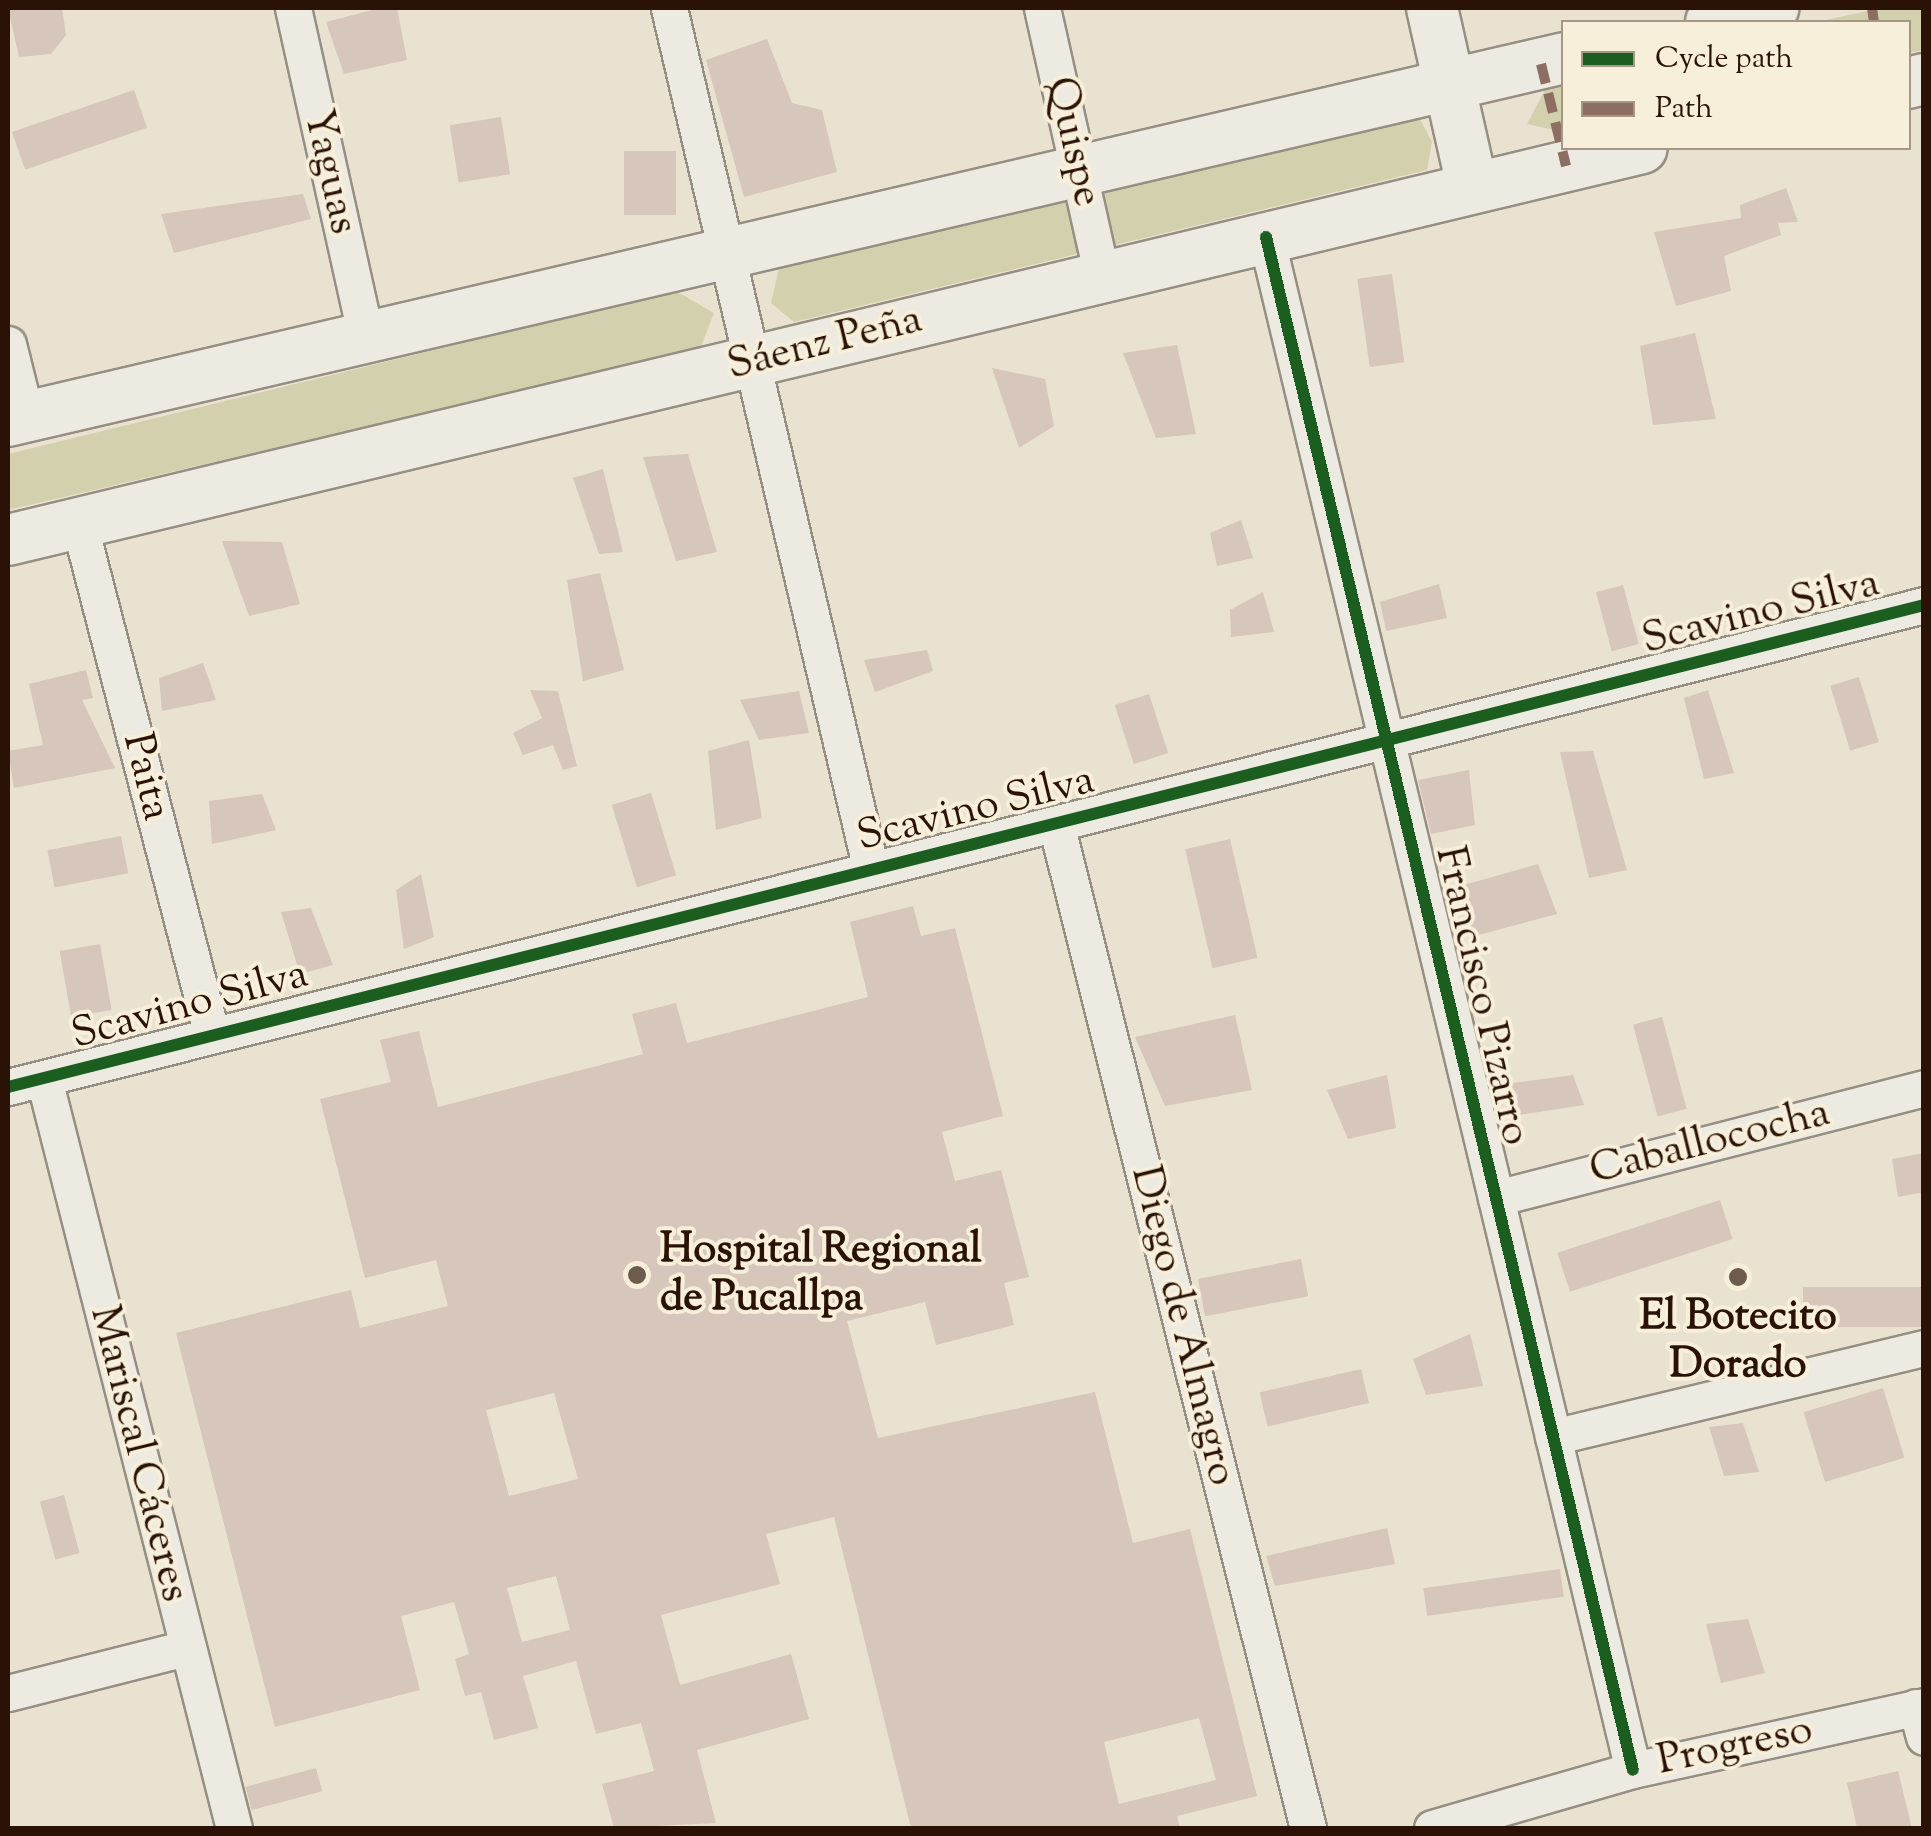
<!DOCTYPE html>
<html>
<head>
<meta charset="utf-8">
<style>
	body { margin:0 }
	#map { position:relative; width:1931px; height:1836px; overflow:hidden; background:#eae2d0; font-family:"Sorts Mill Goudy",serif }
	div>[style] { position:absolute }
	.green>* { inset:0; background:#d3d1ad }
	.building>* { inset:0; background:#d6c6bb; transform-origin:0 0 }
	.roads { filter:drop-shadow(2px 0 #958e82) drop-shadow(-2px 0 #958e82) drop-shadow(0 2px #958e82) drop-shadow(0 -2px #958e82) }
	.street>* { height:35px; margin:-17.5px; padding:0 17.5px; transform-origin:17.5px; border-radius:17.5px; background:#edeae1 }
	.secondary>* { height:50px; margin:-25px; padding:0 25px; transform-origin:25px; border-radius:25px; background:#edeae1 }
	.quiet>* { height:10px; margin-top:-5px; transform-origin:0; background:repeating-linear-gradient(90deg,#8d6e63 0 20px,transparent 0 30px) }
	.cycleway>* { height:12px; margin:-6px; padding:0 6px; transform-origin:6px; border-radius:6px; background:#1b5e20 }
	.dots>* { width:28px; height:28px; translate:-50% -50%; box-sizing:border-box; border:5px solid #f8efda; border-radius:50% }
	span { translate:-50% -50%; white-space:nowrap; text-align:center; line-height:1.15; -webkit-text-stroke:8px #f8efda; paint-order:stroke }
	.street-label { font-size:42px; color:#2a1306 }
	.poi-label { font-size:42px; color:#2a1306; font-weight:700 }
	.left { translate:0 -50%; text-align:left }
	.frame { position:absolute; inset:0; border:10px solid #2a1306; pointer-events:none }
	.legend { position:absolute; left:1561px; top:20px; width:350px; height:130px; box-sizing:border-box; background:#f8efda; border:2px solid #a69785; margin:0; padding:12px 18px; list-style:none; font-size:30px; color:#2a1306 }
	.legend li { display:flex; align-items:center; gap:20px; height:50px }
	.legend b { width:50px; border:2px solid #a69785 }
</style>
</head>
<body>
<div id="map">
	<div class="green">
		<div style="clip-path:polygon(1881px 8px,1923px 8px,1923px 50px,1909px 53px,1908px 22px,1817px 22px)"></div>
		<div style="clip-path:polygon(1563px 82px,1563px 132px,1527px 124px,1547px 86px)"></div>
		<div style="clip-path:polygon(1420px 119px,1432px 142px,1427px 170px,794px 322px,771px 303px,779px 268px)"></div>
		<div style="clip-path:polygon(676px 291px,714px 313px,700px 349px,8px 510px,8px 454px)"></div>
	</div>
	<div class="building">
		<div style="clip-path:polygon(8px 8px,62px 8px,66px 35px,51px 54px,19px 57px)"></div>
		<div style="clip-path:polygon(380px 8px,397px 8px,407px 60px,344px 74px,326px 22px)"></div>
		<div style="clip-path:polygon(767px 39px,792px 103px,822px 110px,837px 172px,744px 197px,706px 60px)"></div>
		<div style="left:134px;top:90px;width:40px;height:129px;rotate:71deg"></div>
		<div style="left:501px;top:117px;width:58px;height:52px;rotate:81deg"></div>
		<div style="left:624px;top:151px;width:52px;height:64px"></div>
		<div style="clip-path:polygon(1786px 188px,1798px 222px,1778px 223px,1781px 235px,1724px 256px,1731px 291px,1676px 306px,1654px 232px,1741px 218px,1740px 205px)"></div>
		<div style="clip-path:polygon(303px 194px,311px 219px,174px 253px,161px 214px)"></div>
		<div style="left:1392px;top:274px;width:89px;height:35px;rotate:82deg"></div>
		<div style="clip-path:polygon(1695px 333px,1716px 419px,1653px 425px,1640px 346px)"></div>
		<div style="clip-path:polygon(1177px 345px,1196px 434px,1156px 438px,1123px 353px)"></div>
		<div style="clip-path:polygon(992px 368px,1045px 379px,1054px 426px,1019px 448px)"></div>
		<div style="clip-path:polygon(688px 454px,717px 552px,676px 561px,643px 457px)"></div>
		<div style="clip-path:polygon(603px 469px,623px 552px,599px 554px,573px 478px)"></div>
		<div style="clip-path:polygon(1241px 520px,1253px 558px,1217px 566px,1210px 533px)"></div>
		<div style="clip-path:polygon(222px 541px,282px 542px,300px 604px,249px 616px)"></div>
		<div style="clip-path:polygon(600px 573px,624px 670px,583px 681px,567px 580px)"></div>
		<div style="clip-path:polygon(1439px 584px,1447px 618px,1386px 631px,1380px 602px)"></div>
		<div style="left:1623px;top:585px;width:61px;height:28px;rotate:75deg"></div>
		<div style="clip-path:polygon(1263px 592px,1274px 632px,1231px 637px,1230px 610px)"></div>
		<div style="clip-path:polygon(927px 650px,933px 671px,875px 692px,864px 660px)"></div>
		<div style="clip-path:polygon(203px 663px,216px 700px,162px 711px,159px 678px)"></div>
		<div style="clip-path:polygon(86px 670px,93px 698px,82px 700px,115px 768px,14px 788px,8px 751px,43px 745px,29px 684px)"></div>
		<div style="left:1859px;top:677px;width:68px;height:30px;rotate:73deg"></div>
		<div style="clip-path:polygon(530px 690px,558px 691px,577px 766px,563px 770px,553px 745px,523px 755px,513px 733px,542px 718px)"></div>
		<div style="clip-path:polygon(1708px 690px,1734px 773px,1704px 779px,1684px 698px)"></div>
		<div style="clip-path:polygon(799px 691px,809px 733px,759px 740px,740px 700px)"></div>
		<div style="left:1149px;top:694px;width:62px;height:36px;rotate:72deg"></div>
		<div style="clip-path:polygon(749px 740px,762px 818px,716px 830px,708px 751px)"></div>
		<div style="clip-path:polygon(1593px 751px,1627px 870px,1589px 878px,1560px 752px)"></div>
		<div style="clip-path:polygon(1469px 770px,1475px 825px,1431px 834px,1418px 780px)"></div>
		<div style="left:651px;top:793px;width:86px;height:41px;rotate:73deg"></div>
		<div style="clip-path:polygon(262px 794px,276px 830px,212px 844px,209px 801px)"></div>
		<div style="left:121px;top:836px;width:38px;height:75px;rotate:79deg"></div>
		<div style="left:1230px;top:839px;width:122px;height:46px;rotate:77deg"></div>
		<div style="clip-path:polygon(1538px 864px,1557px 914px,1475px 936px,1453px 888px)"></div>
		<div style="clip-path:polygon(421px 874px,434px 937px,404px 949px,396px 890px)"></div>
		<div style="clip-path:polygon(evenodd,913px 906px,921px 936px,955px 928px,1003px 1116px,942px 1132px,955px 1181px,1001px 1170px,1029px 1277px,1004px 1283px,1014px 1325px,936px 1345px,925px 1302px,847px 1321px,878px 1438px,1095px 1392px,1133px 1543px,1190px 1529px,1257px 1796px,1177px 1816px,1180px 1828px,911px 1828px,834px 1517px,766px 1534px,780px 1584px,661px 1615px,680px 1685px,791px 1654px,809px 1719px,697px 1750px,716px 1823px,614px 1828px,602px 1784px,654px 1771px,641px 1723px,596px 1734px,576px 1661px,523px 1676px,538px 1728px,494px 1740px,481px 1692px,465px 1696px,455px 1659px,469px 1654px,454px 1602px,401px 1616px,420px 1690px,275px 1727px,176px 1333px,351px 1290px,360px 1328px,448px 1306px,436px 1260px,365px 1278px,320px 1099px,391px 1082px,380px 1040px,419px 1031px,438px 1107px,643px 1054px,632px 1014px,676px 1003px,687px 1043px,868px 997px,850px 922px,913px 906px,554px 1393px,578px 1479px,509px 1496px,486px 1410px,554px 1393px,913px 906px,556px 1576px,570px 1630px,522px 1642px,507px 1588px,556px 1576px,913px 906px,1199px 1718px,1216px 1780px,1119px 1804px,1104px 1742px,1199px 1718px)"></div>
		<div style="clip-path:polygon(311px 908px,333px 965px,300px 974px,281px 912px)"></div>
		<div style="left:100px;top:944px;width:67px;height:41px;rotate:80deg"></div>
		<div style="clip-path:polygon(1235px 1015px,1252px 1090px,1165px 1106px,1135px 1037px)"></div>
		<div style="left:1662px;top:1017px;width:95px;height:30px;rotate:75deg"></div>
		<div style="clip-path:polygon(1387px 1075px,1396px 1128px,1348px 1139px,1327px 1090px)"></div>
		<div style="clip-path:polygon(1573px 1075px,1584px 1105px,1512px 1116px,1504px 1084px)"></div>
		<div style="clip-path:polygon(1924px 1153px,1924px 1192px,1898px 1197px,1892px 1159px)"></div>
		<div style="left:1720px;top:1200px;width:41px;height:171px;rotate:72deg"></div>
		<div style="left:1301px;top:1259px;width:38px;height:105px;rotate:79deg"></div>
		<div style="left:1924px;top:1287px;width:40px;height:121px;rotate:90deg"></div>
		<div style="clip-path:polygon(1470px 1334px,1483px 1386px,1426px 1395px,1413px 1359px)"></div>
		<div style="left:1361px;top:1369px;width:35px;height:104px;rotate:77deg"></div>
		<div style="left:1883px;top:1388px;width:73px;height:83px;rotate:73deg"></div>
		<div style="clip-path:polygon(1743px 1423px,1759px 1472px,1724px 1476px,1709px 1427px)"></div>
		<div style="left:64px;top:1495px;width:60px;height:25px;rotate:75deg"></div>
		<div style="clip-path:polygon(1387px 1528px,1395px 1564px,1275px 1586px,1266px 1556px)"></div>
		<div style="left:1560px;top:1569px;width:28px;height:138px;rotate:82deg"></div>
		<div style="clip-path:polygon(1748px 1619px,1765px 1673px,1721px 1683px,1706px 1624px)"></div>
		<div style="left:316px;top:1768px;width:24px;height:73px;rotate:75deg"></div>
		<div style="clip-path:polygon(1898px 1771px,1912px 1828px,1857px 1828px,1847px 1783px)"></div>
	</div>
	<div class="roads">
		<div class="street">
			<div style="left:293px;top:8px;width:337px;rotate:77.5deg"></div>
			<div style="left:669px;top:8px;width:885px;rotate:76.81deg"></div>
			<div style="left:1042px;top:8px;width:276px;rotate:77.4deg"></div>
			<div style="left:1266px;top:237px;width:1576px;rotate:76.54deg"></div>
			<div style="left:8px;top:344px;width:74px;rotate:76deg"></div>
			<div style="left:79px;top:523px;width:526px;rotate:75.46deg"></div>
			<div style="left:1056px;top:824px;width:1035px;rotate:75.91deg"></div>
			<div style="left:44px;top:1079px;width:773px;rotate:75.77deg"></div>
			<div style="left:8px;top:1087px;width:1976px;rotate:-14.12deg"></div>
			<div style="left:1496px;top:1198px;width:442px;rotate:-14.4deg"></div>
			<div style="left:1553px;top:1437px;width:382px;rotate:-13.5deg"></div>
			<div style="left:8px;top:1693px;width:184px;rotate:-14.2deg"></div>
			<div style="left:1916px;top:1707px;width:31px;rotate:75deg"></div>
			<div style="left:1432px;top:1828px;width:209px;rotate:-16.1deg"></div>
			<div style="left:1633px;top:1770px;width:298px;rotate:-12.4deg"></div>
		</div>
		<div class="secondary">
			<div style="left:1432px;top:8px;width:182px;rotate:77.3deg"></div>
			<div style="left:1711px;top:22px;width:64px;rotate:-12.7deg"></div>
			<div style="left:1908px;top:83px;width:16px;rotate:-14deg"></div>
			<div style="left:8px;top:421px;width:1598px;rotate:-13.13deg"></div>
			<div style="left:8px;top:540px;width:1680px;rotate:-13.49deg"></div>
		</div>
	</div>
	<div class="quiet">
		<div style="left:1872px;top:8px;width:14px;rotate:82deg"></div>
		<div style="left:1541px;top:64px;width:105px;rotate:76.2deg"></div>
	</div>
	<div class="cycleway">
		<div style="left:1266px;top:237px;width:1576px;rotate:76.54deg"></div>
		<div style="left:8px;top:1087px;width:1976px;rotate:-14.12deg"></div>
	</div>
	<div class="dots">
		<div style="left:637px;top:1275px;background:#6d5b4d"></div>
		<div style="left:1738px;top:1277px;background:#6d5b4d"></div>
	</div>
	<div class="street-label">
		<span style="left:1072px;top:142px;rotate:77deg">Quispe</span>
		<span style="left:329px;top:172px;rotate:77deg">Yaguas</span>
		<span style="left:825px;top:344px;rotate:-14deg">Sáenz Peña</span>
		<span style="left:1761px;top:613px;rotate:-14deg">Scavino Silva</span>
		<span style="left:145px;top:777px;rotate:76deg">Paita</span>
		<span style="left:976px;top:810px;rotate:-14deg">Scavino Silva</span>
		<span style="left:1481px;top:996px;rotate:77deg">Francisco Pizarro</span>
		<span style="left:190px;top:1006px;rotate:-15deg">Scavino Silva</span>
		<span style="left:1710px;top:1143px;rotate:-14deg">Caballococha</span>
		<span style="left:1182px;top:1326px;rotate:76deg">Diego de Almagro</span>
		<span style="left:138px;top:1454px;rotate:76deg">Mariscal Cáceres</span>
		<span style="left:1735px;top:1747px;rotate:-12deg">Progreso</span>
	</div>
	<div class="poi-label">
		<span class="left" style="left:660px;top:1275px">Hospital Regional<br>de Pucallpa</span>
		<span style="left:1738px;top:1342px">El Botecito<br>Dorado</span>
	</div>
	<div class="frame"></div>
	<ul class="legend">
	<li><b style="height:12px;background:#1b5e20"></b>Cycle path</li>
	<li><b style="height:12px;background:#8d6e63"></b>Path</li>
	</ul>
</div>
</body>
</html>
